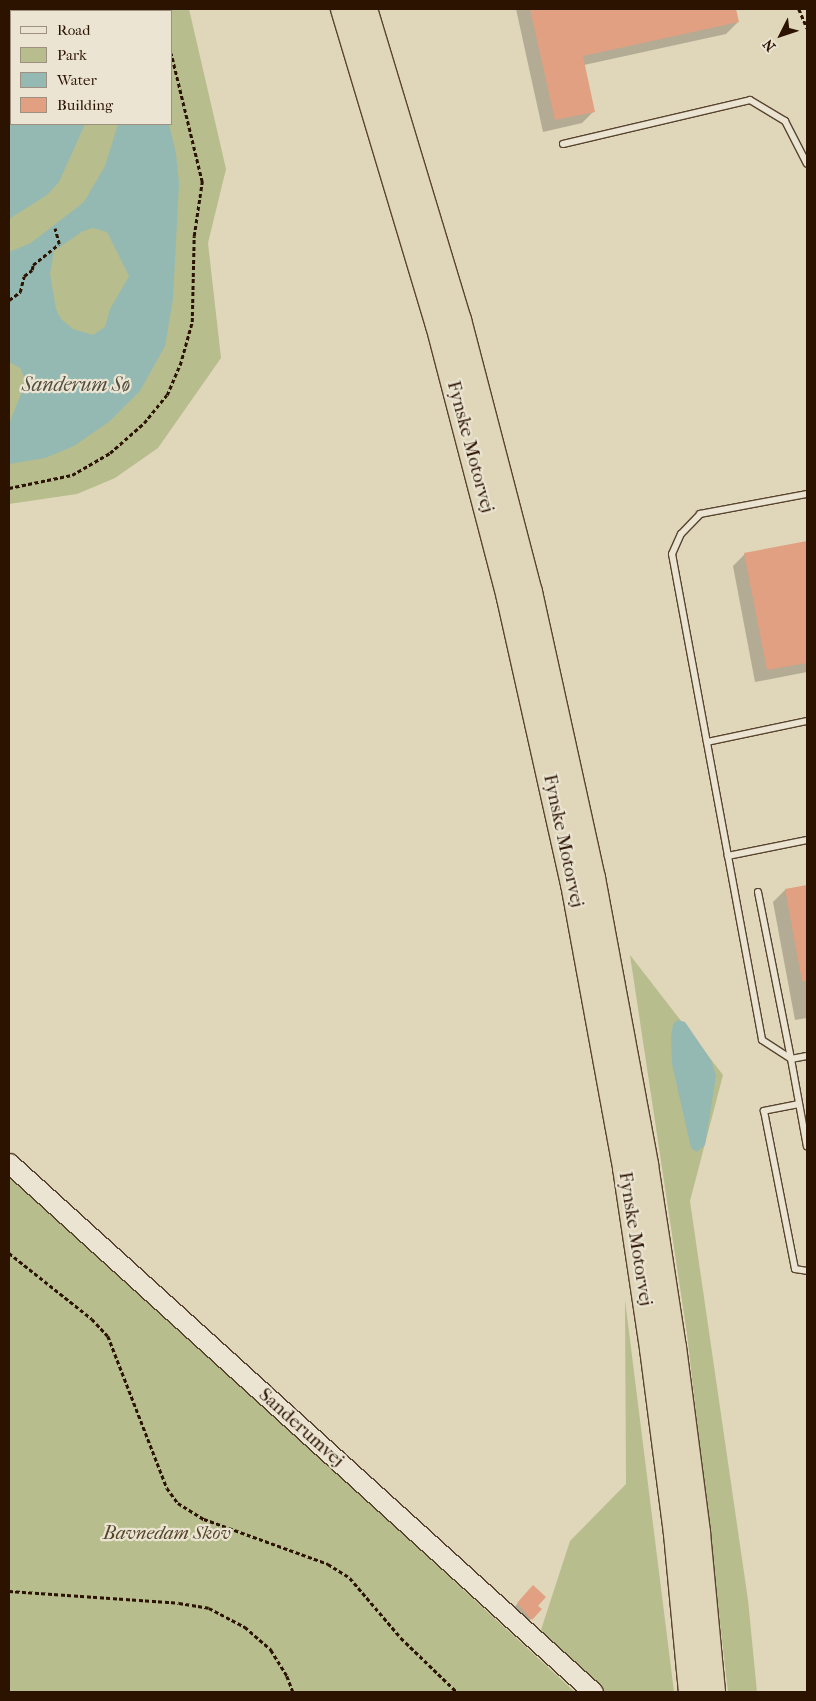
<!DOCTYPE html>
<html>
<head>
<meta charset="utf-8">
<style>
	body { margin:0 }
	#map { position:relative; width:816px; height:1701px; overflow:hidden; background:#e0d6ba; font-family:"IM FELL French Canon",serif }
	div>[style] { position:absolute }
	.green>* { inset:0; background:#b7bd8c }
	.water>* { inset:0; background:#94b9b3 }
	.shadow>* { inset:0; background:#0003 }
	.building>* { inset:0; background:#e0a081 }
	.path>* { height:2.5px; margin-top:-1.25px; transform-origin:0; background:repeating-linear-gradient(90deg,#2b1300 0 4px,transparent 0 6.5px) }
	.roads { filter:drop-shadow(1px 0 #58442e) drop-shadow(-1px 0 #58442e) drop-shadow(0 1px #58442e) drop-shadow(0 -1px #58442e) }
	.lane>* { height:6px; margin:-3px; padding:0 3px; transform-origin:3px; border-radius:3px; background:#ebe4d2 }
	.secondary>* { height:19px; margin:-9.5px; padding:0 9.5px; transform-origin:9.5px; border-radius:9.5px; background:#ebe4d2 }
	.highway>* { height:24px; margin:-12px; padding:0 12px; transform-origin:12px; border-radius:12px; background:#e0d6ba }
	span { translate:-50% -50%; white-space:nowrap; text-align:center; line-height:1.15; -webkit-text-stroke:4.5px #ebe4d2; paint-order:stroke }
	.street-label { font-size:19px; color:#2b1300 }
	.park-label { font-size:19px; color:#55462a; font-style:italic }
	.water-label { font-size:20px; color:#504d3f; font-style:italic }
	.frame { position:absolute; inset:0; border:10px solid #2b1300; pointer-events:none }
	.legend { position:absolute; left:10px; top:10px; width:162px; height:115px; box-sizing:border-box; background:#ebe4d2; border:1px solid #9e907e; margin:0; padding:6px 9px; list-style:none; font-size:15px; color:#2b1300 }
	.legend li { display:flex; align-items:center; gap:10px; height:25px }
	.legend b { width:25px; border:1px solid #9e907e }
	.north { position:absolute; left:756px; top:10px; width:50px; height:50px; -webkit-text-stroke:4px #ebe4d2; paint-order:stroke; rotate:229deg; font-size:14px; font-weight:700; line-height:20px; text-align:center; color:#2b1300 }
	.north::after { content:''; display:block; margin:auto; width:18px; height:22px; background:#2b1300; clip-path:polygon(50% 0,100% 100%,50% 72%,0 100%) }
</style>
</head>
<body>
<div id="map">
	<div class="green">
		<div style="clip-path:polygon(evenodd,9px 9px,189px 9px,226px 169px,208px 243px,221px 358px,158px 448px,115px 478px,77px 494px,9px 504px,9px 9px,11px 11px,171px 11px,171px 124px,11px 124px,11px 11px)"></div>
		<div style="clip-path:polygon(630px 955px,723px 1075px,690px 1201px,748px 1600px,757px 1692px,728px 1692px,687px 1334px)"></div>
		<div style="clip-path:polygon(9px 1176px,322px 1460px,575px 1692px,9px 1692px)"></div>
		<div style="clip-path:polygon(625px 1300px,674px 1692px,606px 1692px,540px 1633px,570px 1541px,626px 1484px)"></div>
	</div>
	<div class="water">
		<div style="clip-path:polygon(11px 24px,11px 124px,85px 124px,59px 182px,47px 195px,9px 219px)"></div>
		<div style="clip-path:polygon(evenodd,118px 124px,169px 124px,176px 154px,179px 183px,173px 299px,165px 346px,140px 391px,110px 421px,74px 446px,45px 458px,9px 464px,9px 424px,26px 381px,20px 368px,9px 362px,9px 252px,31px 243px,84px 202px,105px 166px,118px 124px,93px 228px,107px 232px,129px 276px,110px 309px,105px 327px,93px 335px,73px 329px,61px 319px,56px 309px,50px 274px,54px 251px,83px 231px,93px 228px)"></div>
		<div style="clip-path:polygon(678px 1020px,685px 1022px,711px 1060px,716px 1076px,705px 1145px,697px 1152px,691px 1148px,672px 1064px,671px 1037px,673px 1024px)"></div>
	</div>
	<div class="shadow">
		<div style="clip-path:polygon(516px 9px,592px 9px,593px 12px,609px 9px,735px 9px,738px 22px,726px 34px,584px 65px,594px 111px,582px 123px,543px 132px)"></div>
		<div style="clip-path:polygon(807px 542px,807px 672px,755px 682px,733px 566px,745px 554px)"></div>
		<div style="clip-path:polygon(807px 886px,807px 1018px,795px 1020px,773px 902px,785px 890px)"></div>
		<div style="clip-path:polygon(527px 1593px,540px 1609px,525px 1625px,512px 1610px)"></div>
	</div>
	<div class="building">
		<div style="clip-path:polygon(530px 9px,736px 9px,739px 22px,583px 56px,595px 112px,555px 120px)"></div>
		<div style="clip-path:polygon(807px 541px,807px 663px,767px 670px,744px 553px)"></div>
		<div style="clip-path:polygon(807px 885px,807px 981px,802px 981px,785px 889px)"></div>
		<div style="clip-path:polygon(533px 1585px,546px 1597px,538px 1606px,542px 1609px,532px 1620px,517px 1603px)"></div>
	</div>
	<div class="path">
		<div style="left:140px;top:9px;width:4px;rotate:34deg"></div>
		<div style="left:799px;top:9px;width:21px;rotate:67deg"></div>
		<div style="left:9px;top:300px;width:14px;rotate:-36deg"></div>
		<div style="left:20px;top:292px;width:16px;rotate:-76deg"></div>
		<div style="left:24px;top:276px;width:10px;rotate:-37deg"></div>
		<div style="left:32px;top:270px;width:5px;rotate:-79deg"></div>
		<div style="left:33px;top:265px;width:33px;rotate:-39deg"></div>
		<div style="left:59px;top:244px;width:16px;rotate:-105deg"></div>
		<div style="left:9px;top:488px;width:64px;rotate:-11.7deg"></div>
		<div style="left:72px;top:475px;width:44px;rotate:-30.1deg"></div>
		<div style="left:110px;top:453px;width:45px;rotate:-41.4deg"></div>
		<div style="left:144px;top:423px;width:36px;rotate:-51deg"></div>
		<div style="left:167px;top:395px;width:33px;rotate:-67deg"></div>
		<div style="left:180px;top:365px;width:45px;rotate:-74.4deg"></div>
		<div style="left:192px;top:322px;width:86px;rotate:-88.7deg"></div>
		<div style="left:194px;top:236px;width:55px;rotate:-81.6deg"></div>
		<div style="left:202px;top:182px;width:132px;rotate:-103.6deg"></div>
		<div style="left:9px;top:1253px;width:106px;rotate:38.5deg"></div>
		<div style="left:92px;top:1319px;width:23px;rotate:47deg"></div>
		<div style="left:108px;top:1336px;width:163px;rotate:68.8deg"></div>
		<div style="left:167px;top:1488px;width:19px;rotate:54deg"></div>
		<div style="left:178px;top:1503px;width:31px;rotate:32deg"></div>
		<div style="left:204px;top:1519px;width:132px;rotate:19.9deg"></div>
		<div style="left:328px;top:1564px;width:26px;rotate:32deg"></div>
		<div style="left:350px;top:1578px;width:79px;rotate:49.6deg"></div>
		<div style="left:401px;top:1638px;width:78px;rotate:44deg"></div>
		<div style="left:9px;top:1591px;width:170px;rotate:4deg"></div>
		<div style="left:179px;top:1603px;width:30px;rotate:9deg"></div>
		<div style="left:209px;top:1608px;width:41px;rotate:27.8deg"></div>
		<div style="left:245px;top:1627px;width:35px;rotate:41deg"></div>
		<div style="left:271px;top:1650px;width:31px;rotate:58deg"></div>
		<div style="left:287px;top:1676px;width:17px;rotate:69deg"></div>
	</div>
	<div class="roads">
		<div class="lane">
			<div style="left:563px;top:144px;width:192px;rotate:-13.2deg"></div>
			<div style="left:750px;top:100px;width:41px;rotate:31deg"></div>
			<div style="left:785px;top:121px;width:48px;rotate:62.9deg"></div>
			<div style="left:707px;top:742px;width:102px;rotate:-11.9deg"></div>
			<div style="left:807px;top:840px;width:81px;rotate:168.6deg"></div>
			<div style="left:728px;top:856px;width:187px;rotate:79.5deg"></div>
			<div style="left:762px;top:1040px;width:35px;rotate:33deg"></div>
			<div style="left:791px;top:1059px;width:89px;rotate:79.7deg"></div>
			<div style="left:728px;top:856px;width:307px;rotate:-100.5deg"></div>
			<div style="left:672px;top:554px;width:22px;rotate:-66deg"></div>
			<div style="left:681px;top:534px;width:28px;rotate:-46deg"></div>
			<div style="left:700px;top:514px;width:109px;rotate:-10.6deg"></div>
			<div style="left:758px;top:892px;width:170px;rotate:78.8deg"></div>
			<div style="left:791px;top:1059px;width:16px;rotate:-11deg"></div>
			<div style="left:799px;top:1104px;width:36px;rotate:169deg"></div>
			<div style="left:764px;top:1111px;width:161px;rotate:78.9deg"></div>
			<div style="left:795px;top:1269px;width:12px;rotate:9deg"></div>
		</div>
		<div class="secondary">
			<div style="left:9px;top:1163px;width:788px;rotate:42.17deg"></div>
		</div>
		<div class="highway">
			<div style="left:343px;top:9px;width:330px;rotate:73.3deg"></div>
			<div style="left:438px;top:325px;width:282px;rotate:75.4deg"></div>
			<div style="left:509px;top:598px;width:293px;rotate:77.4deg"></div>
			<div style="left:573px;top:884px;width:289px;rotate:79.6deg"></div>
			<div style="left:625px;top:1168px;width:183px;rotate:81.5deg"></div>
			<div style="left:652px;top:1349px;width:187px;rotate:82.6deg"></div>
			<div style="left:676px;top:1534px;width:159px;rotate:84.6deg"></div>
			<div style="left:365px;top:9px;width:325px;rotate:73.2deg"></div>
			<div style="left:459px;top:320px;width:281px;rotate:75.4deg"></div>
			<div style="left:530px;top:592px;width:293px;rotate:77.6deg"></div>
			<div style="left:593px;top:878px;width:292px;rotate:79.5deg"></div>
			<div style="left:646px;top:1165px;width:184px;rotate:81.3deg"></div>
			<div style="left:674px;top:1347px;width:188px;rotate:82.6deg"></div>
			<div style="left:698px;top:1533px;width:160px;rotate:84.6deg"></div>
		</div>
	</div>
	<div class="street-label">
		<span style="left:470px;top:447px;rotate:75deg">Fynske Motorvej</span>
		<span style="left:563px;top:841px;rotate:78deg">Fynske Motorvej</span>
		<span style="left:635px;top:1239px;rotate:81deg">Fynske Motorvej</span>
		<span style="left:301px;top:1428px;rotate:42deg">Sanderumvej</span>
	</div>
	<div class="park-label">
		<span style="left:167px;top:1534px">Bavnedam Skov</span>
	</div>
	<div class="water-label">
		<span style="left:76px;top:384px">Sanderum Sø</span>
	</div>
	<div class="frame"></div>
	<ul class="legend">
	<li><b style="height:6px;background:#ebe4d2"></b>Road</li>
	<li><b style="height:14px;background:#b7bd8c"></b>Park</li>
	<li><b style="height:14px;background:#94b9b3"></b>Water</li>
	<li><b style="height:14px;background:#e0a081"></b>Building</li>
	</ul>
	<div class="north">N</div>
</div>
</body>
</html>
